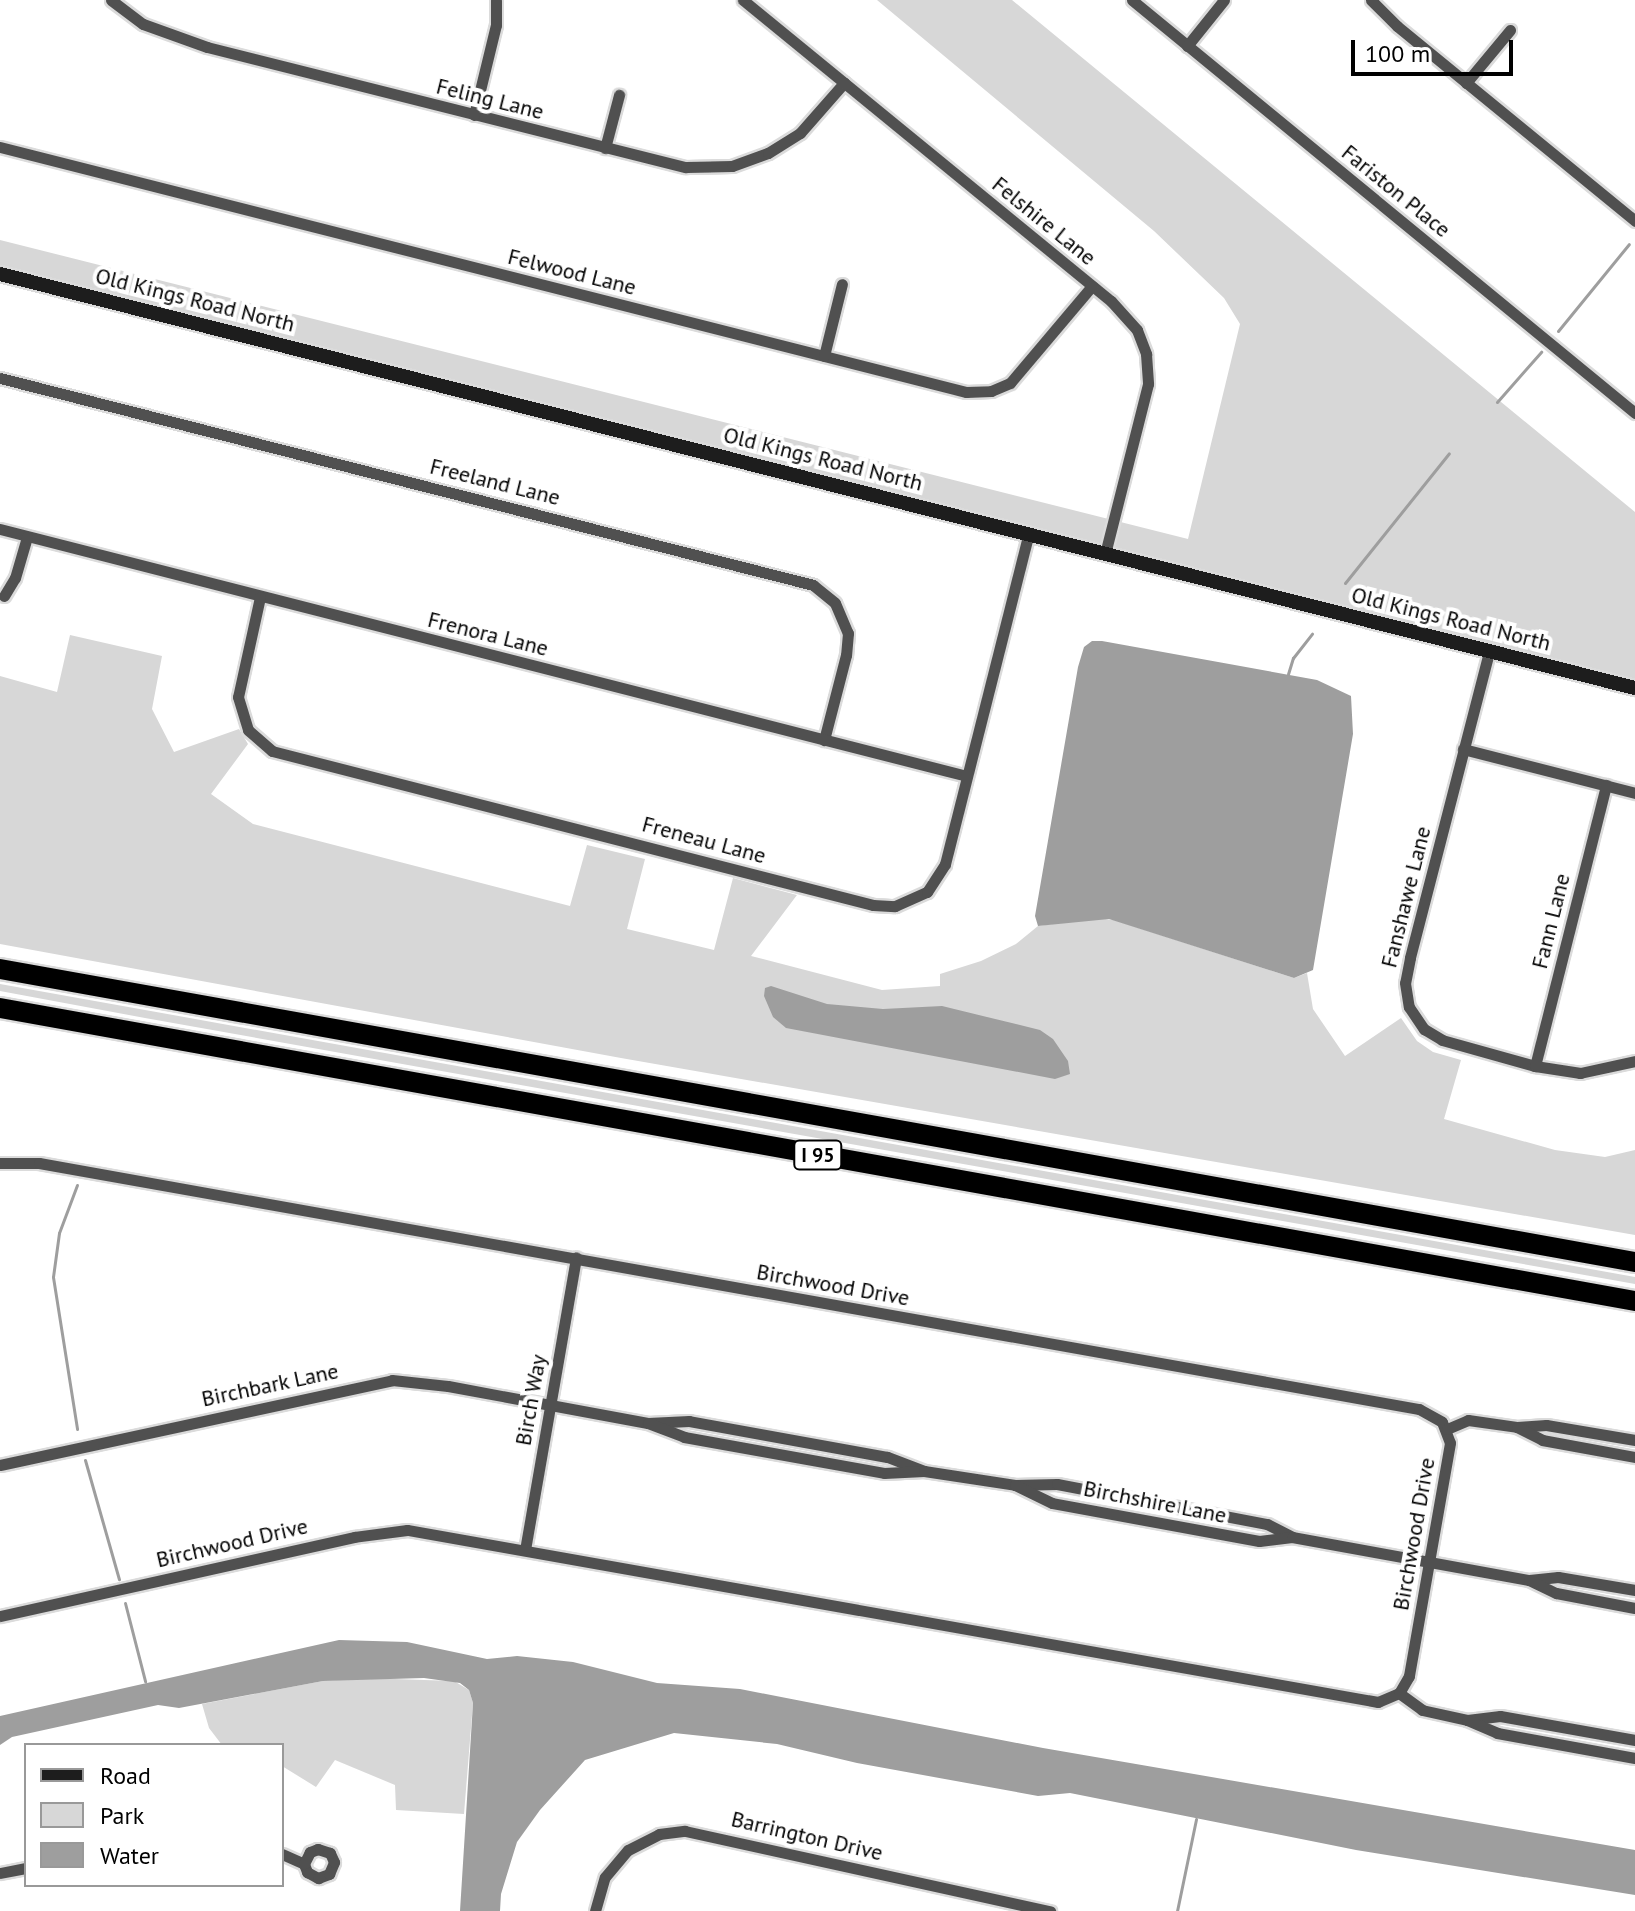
<!DOCTYPE html>
<html>
<head>
<meta charset="utf-8">
<style>
	body { margin:0 }
	#map { position:relative; width:1635px; height:1911px; overflow:hidden; background:#fff; font-family:"PT Sans",sans-serif }
	div>[style] { position:absolute }
	.green>* { inset:0; background:#d7d7d7 }
	.water>* { inset:0; background:#9e9e9e }
	.stream>* { height:3px; margin:-1.5px; padding:0 1.5px; transform-origin:1.5px; border-radius:1.5px; background:#9e9e9e }
	.roads { filter:drop-shadow(2px 0 #dbdbdb) drop-shadow(-2px 0 #dbdbdb) drop-shadow(0 2px #dbdbdb) drop-shadow(0 -2px #dbdbdb) }
	.street>* { height:11px; margin:-5.5px; padding:0 5.5px; transform-origin:5.5px; border-radius:5.5px; background:#505050 }
	.secondary>* { height:14px; margin:-7px; padding:0 7px; transform-origin:7px; border-radius:7px; background:#1d1d1d }
	.highway>* { height:20px; margin:-10px; padding:0 10px; transform-origin:10px; border-radius:10px; background:#000 }
	span { translate:-50% -50%; white-space:nowrap; text-align:center; line-height:1.15; -webkit-text-stroke:8px #fff; paint-order:stroke }
	.shield-label span { padding:2px 6px; background:#fff; border:2px solid; border-radius:6px; -webkit-text-stroke-width:0 }
	.shield-label { font-size:20px; color:#000; font-weight:700 }
	.street-label { font-size:22px; color:#000 }
	.legend { position:absolute; left:24px; top:1743px; width:260px; height:144px; box-sizing:border-box; background:#fff; border:2px solid #999; margin:0; padding:10px 14px; list-style:none; font-size:24px; color:#000 }
	.legend li { display:flex; align-items:center; gap:16px; height:40px }
	.legend b { width:40px; border:2px solid #999 }
	.scale { position:absolute; left:1351px; top:40px; width:162px; height:36px; box-sizing:border-box; border:4px solid #000; border-top:0; padding-left:10px; font-size:24px; line-height:28px; white-space:nowrap; color:#000; -webkit-text-stroke:6px #fff; paint-order:stroke }
</style>
</head>
<body>
<div id="map">
	<div class="green">
		<div style="clip-path:polygon(877px 0,1012px 0,1635px 512px,1635px 683px,0 266px,0 240px,1188px 539px,1240px 324px,1224px 298px,1154px 231px)"></div>
		<div style="clip-path:polygon(70px 635px,162px 656px,152px 709px,174px 752px,239px 729px,248px 744px,211px 794px,253px 824px,570px 906px,587px 845px,645px 859px,627px 929px,714px 950px,733px 878px,797px 895px,751px 956px,882px 990px,940px 986px,940px 974px,981px 961px,1016px 944px,1038px 926px,1097px 918px,1114px 920px,1294px 978px,1307px 973px,1313px 1009px,1345px 1056px,1401px 1018px,1417px 1041px,1433px 1052px,1461px 1060px,1444px 1119px,1555px 1150px,1605px 1157px,1635px 1150px,1635px 1235px,621px 1058px,0 944px,0 676px,57px 692px)"></div>
		<div style="clip-path:polygon(0 984px,1635px 1277px,1635px 1284px,145px 1018px,0 991px)"></div>
		<div style="clip-path:polygon(365px 1678px,454px 1681px,469px 1690px,473px 1703px,464px 1814px,396px 1810px,395px 1785px,335px 1760px,316px 1787px,282px 1766px,282px 1745px,222px 1745px,209px 1728px,202px 1704px,323px 1681px)"></div>
	</div>
	<div class="water">
		<div style="clip-path:polygon(1102px 641px,1317px 680px,1351px 696px,1353px 734px,1313px 970px,1294px 978px,1109px 919px,1038px 926px,1035px 916px,1078px 667px,1084px 647px,1092px 641px)"></div>
		<div style="clip-path:polygon(771px 986px,827px 1004px,883px 1009px,942px 1006px,1040px 1030px,1053px 1039px,1068px 1061px,1070px 1074px,1055px 1079px,786px 1028px,773px 1017px,764px 996px,765px 988px)"></div>
		<div style="clip-path:polygon(339px 1640px,407px 1642px,487px 1659px,517px 1656px,573px 1662px,657px 1683px,740px 1689px,1043px 1748px,1635px 1850px,1635px 1895px,1356px 1850px,1070px 1793px,1038px 1796px,857px 1763px,777px 1744px,674px 1733px,585px 1760px,540px 1810px,517px 1842px,501px 1894px,500px 1911px,460px 1911px,473px 1703px,469px 1690px,460px 1683px,424px 1678px,323px 1681px,179px 1708px,158px 1705px,12px 1737px,0 1745px,0 1716px)"></div>
	</div>
	<div class="stream">
		<div style="left:1558px;top:331px;width:112px;rotate:-50.8deg"></div>
		<div style="left:1497px;top:402px;width:67px;rotate:-48.7deg"></div>
		<div style="left:1345px;top:583px;width:166px;rotate:-51.3deg"></div>
		<div style="left:1288px;top:674px;width:17px;rotate:-73deg"></div>
		<div style="left:1293px;top:658px;width:31px;rotate:-52deg"></div>
		<div style="left:77px;top:1185px;width:51px;rotate:110.6deg"></div>
		<div style="left:59px;top:1233px;width:44px;rotate:97.8deg"></div>
		<div style="left:53px;top:1277px;width:154px;rotate:81deg"></div>
		<div style="left:85px;top:1460px;width:124px;rotate:74.1deg"></div>
		<div style="left:125px;top:1603px;width:81px;rotate:75.6deg"></div>
		<div style="left:1177px;top:1911px;width:94px;rotate:-78.3deg"></div>
	</div>
	<div class="roads">
		<div class="street">
			<div style="left:111px;top:0;width:40px;rotate:37deg"></div>
			<div style="left:143px;top:24px;width:68px;rotate:19.8deg"></div>
			<div style="left:207px;top:47px;width:494px;rotate:14.1deg"></div>
			<div style="left:686px;top:167px;width:46px;rotate:-1.2deg"></div>
			<div style="left:732px;top:166px;width:38px;rotate:-20deg"></div>
			<div style="left:768px;top:153px;width:38px;rotate:-32deg"></div>
			<div style="left:800px;top:133px;width:67px;rotate:-48.7deg"></div>
			<div style="left:743px;top:0;width:475px;rotate:39.3deg"></div>
			<div style="left:1111px;top:301px;width:39px;rotate:48deg"></div>
			<div style="left:1137px;top:330px;width:26px;rotate:69deg"></div>
			<div style="left:1146px;top:354px;width:30px;rotate:86deg"></div>
			<div style="left:1148px;top:384px;width:175px;rotate:104.2deg"></div>
			<div style="left:1132px;top:0;width:651px;rotate:39.39deg"></div>
			<div style="left:1371px;top:0;width:37px;rotate:45deg"></div>
			<div style="left:1397px;top:26px;width:308px;rotate:39.3deg"></div>
			<div style="left:1187px;top:46px;width:59px;rotate:-51.2deg"></div>
			<div style="left:1466px;top:83px;width:69px;rotate:-50.3deg"></div>
			<div style="left:474px;top:115px;width:93px;rotate:-76.3deg"></div>
			<div style="left:496px;top:25px;width:25px;rotate:-90deg"></div>
			<div style="left:0;top:147px;width:997px;rotate:14.23deg"></div>
			<div style="left:966px;top:392px;width:25px;rotate:-2deg"></div>
			<div style="left:991px;top:391px;width:21px;rotate:-23deg"></div>
			<div style="left:1010px;top:383px;width:127px;rotate:-49.8deg"></div>
			<div style="left:605px;top:148px;width:55px;rotate:-75.2deg"></div>
			<div style="left:824px;top:356px;width:74px;rotate:-76deg"></div>
			<div style="left:0;top:378px;width:839px;rotate:14.28deg"></div>
			<div style="left:813px;top:585px;width:28px;rotate:39deg"></div>
			<div style="left:835px;top:603px;width:33px;rotate:67deg"></div>
			<div style="left:848px;top:633px;width:22px;rotate:95deg"></div>
			<div style="left:846px;top:655px;width:88px;rotate:104.5deg"></div>
			<div style="left:0;top:529px;width:998px;rotate:14.33deg"></div>
			<div style="left:4px;top:596px;width:21px;rotate:-59deg"></div>
			<div style="left:15px;top:578px;width:43px;rotate:-73.7deg"></div>
			<div style="left:260px;top:597px;width:102px;rotate:102.4deg"></div>
			<div style="left:238px;top:697px;width:34px;rotate:73deg"></div>
			<div style="left:248px;top:730px;width:32px;rotate:41deg"></div>
			<div style="left:272px;top:751px;width:620px;rotate:14.37deg"></div>
			<div style="left:873px;top:905px;width:22px;rotate:3deg"></div>
			<div style="left:895px;top:906px;width:35px;rotate:-24deg"></div>
			<div style="left:927px;top:892px;width:33px;rotate:-57deg"></div>
			<div style="left:945px;top:864px;width:339px;rotate:-75.8deg"></div>
			<div style="left:1489px;top:652px;width:316px;rotate:104.5deg"></div>
			<div style="left:1410px;top:958px;width:25px;rotate:101deg"></div>
			<div style="left:1405px;top:983px;width:24px;rotate:81deg"></div>
			<div style="left:1409px;top:1007px;width:27px;rotate:56deg"></div>
			<div style="left:1424px;top:1029px;width:21px;rotate:31deg"></div>
			<div style="left:1442px;top:1040px;width:97px;rotate:15.6deg"></div>
			<div style="left:1535px;top:1066px;width:46px;rotate:8.8deg"></div>
			<div style="left:1580px;top:1073px;width:56px;rotate:-12.3deg"></div>
			<div style="left:1463px;top:749px;width:178px;rotate:14.3deg"></div>
			<div style="left:1535px;top:1066px;width:290px;rotate:-75.8deg"></div>
			<div style="left:0;top:1163px;width:39px"></div>
			<div style="left:39px;top:1163px;width:1402px;rotate:10.11deg"></div>
			<div style="left:1419px;top:1409px;width:26px;rotate:29deg"></div>
			<div style="left:1442px;top:1422px;width:22px;rotate:69deg"></div>
			<div style="left:1450px;top:1443px;width:237px;rotate:100deg"></div>
			<div style="left:1409px;top:1676px;width:20px;rotate:120deg"></div>
			<div style="left:1399px;top:1693px;width:23px;rotate:157deg"></div>
			<div style="left:1378px;top:1702px;width:986px;rotate:-169.95deg"></div>
			<div style="left:407px;top:1530px;width:53px;rotate:172.5deg"></div>
			<div style="left:354px;top:1537px;width:363px;rotate:167.4deg"></div>
			<div style="left:1447px;top:1429px;width:23px;rotate:-23deg"></div>
			<div style="left:1468px;top:1420px;width:49px;rotate:8.1deg"></div>
			<div style="left:1635px;top:1440px;width:90px;rotate:-170.4deg"></div>
			<div style="left:1546px;top:1425px;width:29px;rotate:176deg"></div>
			<div style="left:1517px;top:1427px;width:28px;rotate:27deg"></div>
			<div style="left:1542px;top:1440px;width:95px;rotate:10.4deg"></div>
			<div style="left:0;top:1465px;width:401px;rotate:-12.2deg"></div>
			<div style="left:392px;top:1380px;width:56px;rotate:6.1deg"></div>
			<div style="left:448px;top:1386px;width:203px;rotate:10.5deg"></div>
			<div style="left:924px;top:1471px;width:40px;rotate:-159deg"></div>
			<div style="left:887px;top:1457px;width:201px;rotate:-169.7deg"></div>
			<div style="left:689px;top:1421px;width:41px;rotate:177.2deg"></div>
			<div style="left:648px;top:1423px;width:39px;rotate:21deg"></div>
			<div style="left:684px;top:1437px;width:203px;rotate:10.2deg"></div>
			<div style="left:884px;top:1473px;width:40px;rotate:-2.9deg"></div>
			<div style="left:924px;top:1471px;width:92px;rotate:8.7deg"></div>
			<div style="left:1015px;top:1485px;width:42px;rotate:-1.4deg"></div>
			<div style="left:1057px;top:1484px;width:214px;rotate:10.8deg"></div>
			<div style="left:1267px;top:1524px;width:28px;rotate:27deg"></div>
			<div style="left:1292px;top:1537px;width:33px;rotate:173deg"></div>
			<div style="left:1259px;top:1541px;width:210px;rotate:-169.6deg"></div>
			<div style="left:1052px;top:1503px;width:41px;rotate:-154.1deg"></div>
			<div style="left:1292px;top:1537px;width:241px;rotate:10.3deg"></div>
			<div style="left:525px;top:1550px;width:297px;rotate:-80.1deg"></div>
			<div style="left:1635px;top:1590px;width:78px;rotate:-170.4deg"></div>
			<div style="left:1558px;top:1577px;width:29px;rotate:174deg"></div>
			<div style="left:1529px;top:1580px;width:30px;rotate:26deg"></div>
			<div style="left:1556px;top:1593px;width:80px;rotate:10.8deg"></div>
			<div style="left:1399px;top:1693px;width:29px;rotate:36deg"></div>
			<div style="left:1422px;top:1710px;width:46px;rotate:12.5deg"></div>
			<div style="left:1635px;top:1740px;width:137px;rotate:-169.9deg"></div>
			<div style="left:1500px;top:1716px;width:33px;rotate:173deg"></div>
			<div style="left:1467px;top:1720px;width:33px;rotate:23deg"></div>
			<div style="left:1497px;top:1733px;width:140px;rotate:10.3deg"></div>
			<div style="left:282px;top:1854px;width:24px;rotate:24deg"></div>
			<div style="left:304px;top:1864px;width:9px;rotate:69deg"></div>
			<div style="left:307px;top:1872px;width:13px;rotate:29deg"></div>
			<div style="left:318px;top:1878px;width:12px;rotate:-20deg"></div>
			<div style="left:329px;top:1874px;width:13px;rotate:-67deg"></div>
			<div style="left:334px;top:1862px;width:10px;rotate:-114deg"></div>
			<div style="left:330px;top:1853px;width:13px;rotate:-162deg"></div>
			<div style="left:318px;top:1849px;width:9px;rotate:159deg"></div>
			<div style="left:310px;top:1852px;width:13px;rotate:117deg"></div>
			<div style="left:0;top:1873px;width:26px;rotate:-11deg"></div>
			<div style="left:595px;top:1911px;width:35px;rotate:-74deg"></div>
			<div style="left:605px;top:1877px;width:35px;rotate:-50deg"></div>
			<div style="left:628px;top:1850px;width:35px;rotate:-27deg"></div>
			<div style="left:659px;top:1834px;width:26px;rotate:-7deg"></div>
			<div style="left:685px;top:1831px;width:374px;rotate:12.4deg"></div>
		</div>
		<div class="secondary">
			<div style="left:0;top:274px;width:1687px;rotate:14.21deg"></div>
		</div>
		<div class="highway">
			<div style="left:0;top:969px;width:1661px;rotate:10.16deg"></div>
			<div style="left:0;top:1008px;width:1661px;rotate:10.16deg"></div>
		</div>
	</div>
	<div class="shield-label">
		<span style="left:818px;top:1155px">I 95</span>
	</div>
	<div class="street-label">
		<span style="left:490px;top:99px;rotate:14deg">Feling Lane</span>
		<span style="left:1396px;top:191px;rotate:39deg">Fariston Place</span>
		<span style="left:1044px;top:221px;rotate:39deg">Felshire Lane</span>
		<span style="left:572px;top:272px;rotate:14deg">Felwood Lane</span>
		<span style="left:195px;top:300px;rotate:14deg">Old Kings Road North</span>
		<span style="left:823px;top:459px;rotate:14deg">Old Kings Road North</span>
		<span style="left:495px;top:482px;rotate:14deg">Freeland Lane</span>
		<span style="left:1451px;top:619px;rotate:14deg">Old Kings Road North</span>
		<span style="left:488px;top:634px;rotate:14deg">Frenora Lane</span>
		<span style="left:704px;top:840px;rotate:15deg">Freneau Lane</span>
		<span style="left:1406px;top:897px;rotate:-76deg">Fanshawe Lane</span>
		<span style="left:1551px;top:921px;rotate:-76deg">Fann Lane</span>
		<span style="left:833px;top:1285px;rotate:10deg">Birchwood Drive</span>
		<span style="left:270px;top:1385px;rotate:-12deg">Birchbark Lane</span>
		<span style="left:531px;top:1400px;rotate:-80deg">Birch Way</span>
		<span style="left:1155px;top:1502px;rotate:11deg">Birchshire Lane</span>
		<span style="left:1414px;top:1534px;rotate:-80deg">Birchwood Drive</span>
		<span style="left:232px;top:1543px;rotate:-13deg">Birchwood Drive</span>
		<span style="left:807px;top:1836px;rotate:13deg">Barrington Drive</span>
	</div>
	<ul class="legend">
	<li><b style="height:10px;background:#1d1d1d"></b>Road</li>
	<li><b style="height:22px;background:#d7d7d7"></b>Park</li>
	<li><b style="height:22px;background:#9e9e9e"></b>Water</li>
	</ul>
	<div class="scale">100 m</div>
</div>
</body>
</html>
